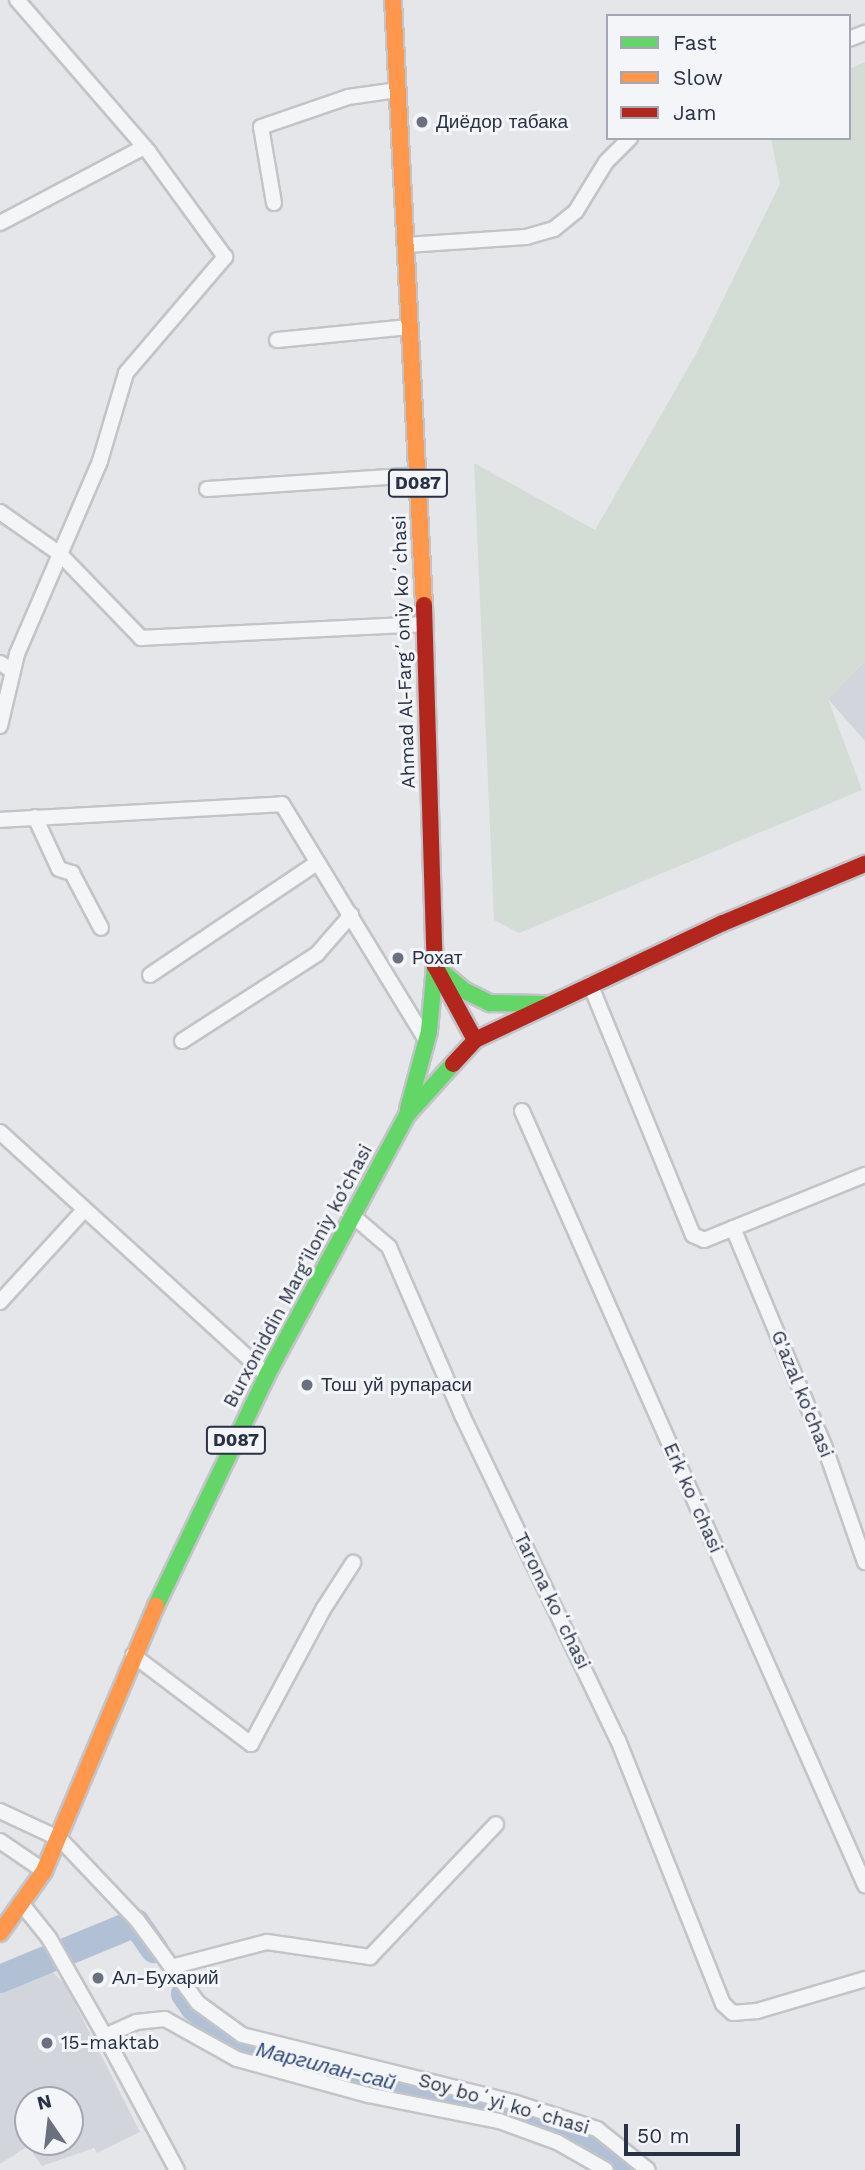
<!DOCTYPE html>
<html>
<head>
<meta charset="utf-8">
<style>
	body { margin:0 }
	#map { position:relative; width:865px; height:2170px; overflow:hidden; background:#e5e6ea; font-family:"Work Sans",sans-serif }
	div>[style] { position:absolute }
	.built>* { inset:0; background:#d3d5dd }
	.green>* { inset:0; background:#d4ddd5 }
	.river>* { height:28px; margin:-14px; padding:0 14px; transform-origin:14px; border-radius:14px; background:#b2c0d6 }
	.roads { filter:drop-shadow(2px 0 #c3c4c8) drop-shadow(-2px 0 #c3c4c8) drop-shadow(0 2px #c3c4c8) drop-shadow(0 -2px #c3c4c8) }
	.street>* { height:14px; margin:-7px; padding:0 7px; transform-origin:7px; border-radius:7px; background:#f4f5f7 }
	.fast>* { height:16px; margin:-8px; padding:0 8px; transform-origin:8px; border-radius:8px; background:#63d668 }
	.slow>* { height:16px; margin:-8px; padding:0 8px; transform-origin:8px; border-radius:8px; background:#ff974d }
	.jam>* { height:16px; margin:-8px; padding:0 8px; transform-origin:8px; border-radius:8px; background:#b3261e }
	.dots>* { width:19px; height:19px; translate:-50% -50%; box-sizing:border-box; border:4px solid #f3f5f9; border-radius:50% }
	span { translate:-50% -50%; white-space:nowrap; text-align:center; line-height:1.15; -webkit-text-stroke:6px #f3f5f9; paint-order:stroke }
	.shield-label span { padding:2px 5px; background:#f3f5f9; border:2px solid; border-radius:5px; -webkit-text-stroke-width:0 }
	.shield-label { font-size:18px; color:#293145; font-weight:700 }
	.poi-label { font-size:19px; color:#293145 }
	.left { translate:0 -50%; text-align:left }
	.street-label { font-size:19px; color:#293145 }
	.water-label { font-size:21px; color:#314a7c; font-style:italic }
	.legend { position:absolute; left:606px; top:14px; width:245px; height:126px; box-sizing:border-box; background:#f3f5f9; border:2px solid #a2a7b1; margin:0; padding:9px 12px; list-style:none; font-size:21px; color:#293145 }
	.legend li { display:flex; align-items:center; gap:14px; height:35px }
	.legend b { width:35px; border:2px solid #a2a7b1 }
	.north { position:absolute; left:14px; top:2086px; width:70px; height:70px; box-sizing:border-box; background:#f3f5f9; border:2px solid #a2a7b1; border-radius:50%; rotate:346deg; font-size:19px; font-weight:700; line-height:28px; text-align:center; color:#293145 }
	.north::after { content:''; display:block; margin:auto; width:24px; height:32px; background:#6b707f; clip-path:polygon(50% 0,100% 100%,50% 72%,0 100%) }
	.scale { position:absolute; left:624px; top:2124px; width:116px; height:32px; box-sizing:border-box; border:4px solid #293145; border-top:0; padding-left:9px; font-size:21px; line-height:24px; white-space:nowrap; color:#293145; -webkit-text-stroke:5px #f3f5f9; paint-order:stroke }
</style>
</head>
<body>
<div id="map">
	<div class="built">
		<div style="clip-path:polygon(865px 661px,865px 741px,828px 699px)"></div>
		<div style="clip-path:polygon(evenodd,33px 1954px,65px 1984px,140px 2132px,97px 2153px,94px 2148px,42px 2166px,28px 2146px,0 2164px,0 1986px,33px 1954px,28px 2100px,70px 2100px,70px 2142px,28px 2142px,28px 2100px)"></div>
	</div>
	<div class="green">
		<div style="clip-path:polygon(865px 62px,865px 661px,828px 699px,862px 790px,519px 933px,494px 920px,474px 463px,595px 530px,696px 354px,780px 184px,771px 138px,849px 138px,849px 69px)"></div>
	</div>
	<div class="river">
		<div style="left:0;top:1979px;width:147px;rotate:-22.4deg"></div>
		<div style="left:136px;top:1923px;width:32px;rotate:55deg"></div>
		<div style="left:185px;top:1994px;width:16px;rotate:55deg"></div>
		<div style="left:194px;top:2007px;width:59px;rotate:38.8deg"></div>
		<div style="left:240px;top:2044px;width:339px;rotate:14.4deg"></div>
		<div style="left:568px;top:2128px;width:65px;rotate:40.6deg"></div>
	</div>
	<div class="roads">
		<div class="street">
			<div style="left:849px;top:39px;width:17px;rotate:-21deg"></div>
			<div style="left:274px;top:203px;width:77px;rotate:-99.7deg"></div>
			<div style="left:261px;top:127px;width:92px;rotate:-19deg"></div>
			<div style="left:348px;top:97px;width:49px;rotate:-8.1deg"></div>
			<div style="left:0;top:223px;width:163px;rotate:-27.8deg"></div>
			<div style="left:406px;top:245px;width:120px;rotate:-3.8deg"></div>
			<div style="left:526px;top:237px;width:29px;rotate:-16deg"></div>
			<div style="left:554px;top:229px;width:28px;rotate:-39deg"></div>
			<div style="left:576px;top:211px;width:57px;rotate:-58.5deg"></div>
			<div style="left:606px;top:162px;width:34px;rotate:-45deg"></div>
			<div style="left:277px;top:340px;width:133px;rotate:-5.6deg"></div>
			<div style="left:207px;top:489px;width:210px;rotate:-3.8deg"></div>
			<div style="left:0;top:512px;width:73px;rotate:35deg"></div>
			<div style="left:60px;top:554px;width:117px;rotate:46deg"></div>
			<div style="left:141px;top:638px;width:284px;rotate:-2.8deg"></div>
			<div style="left:0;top:663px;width:15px;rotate:32deg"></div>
			<div style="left:0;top:726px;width:74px;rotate:-76.7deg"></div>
			<div style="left:17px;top:654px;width:210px;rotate:-66.7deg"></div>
			<div style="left:100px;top:461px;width:92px;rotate:-73.5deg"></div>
			<div style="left:126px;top:373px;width:153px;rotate:-49.5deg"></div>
			<div style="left:225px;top:257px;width:131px;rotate:-126deg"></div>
			<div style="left:148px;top:151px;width:200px;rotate:-130.9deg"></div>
			<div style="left:35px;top:817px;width:57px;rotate:65.2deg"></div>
			<div style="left:59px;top:869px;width:14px;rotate:17deg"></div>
			<div style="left:72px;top:873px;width:62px;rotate:62.2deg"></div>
			<div style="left:0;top:820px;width:282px;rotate:-3.2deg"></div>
			<div style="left:282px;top:804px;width:276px;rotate:58.6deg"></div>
			<div style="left:150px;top:975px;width:202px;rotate:-33.9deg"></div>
			<div style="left:590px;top:984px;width:271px;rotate:67.7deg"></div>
			<div style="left:693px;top:1235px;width:12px;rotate:24deg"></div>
			<div style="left:704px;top:1240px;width:174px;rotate:-22deg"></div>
			<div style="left:182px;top:1041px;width:161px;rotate:-32.8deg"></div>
			<div style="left:317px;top:954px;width:52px;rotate:-48.9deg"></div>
			<div style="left:522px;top:1111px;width:847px;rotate:66.1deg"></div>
			<div style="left:0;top:1132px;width:361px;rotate:42.3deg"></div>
			<div style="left:353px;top:1216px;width:48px;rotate:40.7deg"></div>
			<div style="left:389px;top:1247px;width:185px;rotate:66.5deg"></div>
			<div style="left:463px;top:1417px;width:358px;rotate:64.4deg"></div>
			<div style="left:618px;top:1740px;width:284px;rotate:68.3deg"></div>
			<div style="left:723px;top:2004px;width:13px;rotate:42deg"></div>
			<div style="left:733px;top:2013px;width:24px;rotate:-5deg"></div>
			<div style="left:757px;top:2011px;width:113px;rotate:-16.5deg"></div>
			<div style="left:733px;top:1228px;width:238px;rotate:67.3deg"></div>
			<div style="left:825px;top:1448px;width:121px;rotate:70.7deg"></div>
			<div style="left:0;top:1302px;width:125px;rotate:-47.6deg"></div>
			<div style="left:133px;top:1655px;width:148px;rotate:37deg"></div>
			<div style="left:251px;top:1744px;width:154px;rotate:-61.8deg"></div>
			<div style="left:324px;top:1608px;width:54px;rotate:-57.2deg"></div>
			<div style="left:0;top:1811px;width:66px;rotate:25deg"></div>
			<div style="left:60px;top:1839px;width:112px;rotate:46.5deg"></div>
			<div style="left:137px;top:1920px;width:103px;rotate:53.7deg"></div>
			<div style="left:198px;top:2003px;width:54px;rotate:36deg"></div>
			<div style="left:242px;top:2035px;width:282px;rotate:13.9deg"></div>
			<div style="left:516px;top:2103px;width:85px;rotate:17.8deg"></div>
			<div style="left:597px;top:2129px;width:65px;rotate:38.8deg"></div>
			<div style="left:0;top:1841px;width:53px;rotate:34.3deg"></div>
			<div style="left:21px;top:1903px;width:45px;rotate:51.3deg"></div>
			<div style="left:49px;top:1938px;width:113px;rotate:60.3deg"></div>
			<div style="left:105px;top:2036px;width:34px;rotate:-24deg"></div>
			<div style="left:136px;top:2022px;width:29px;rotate:-6deg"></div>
			<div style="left:165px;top:2019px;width:82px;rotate:29.1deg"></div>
			<div style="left:237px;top:2059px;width:136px;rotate:15.4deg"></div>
			<div style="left:368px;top:2095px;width:134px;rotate:11.2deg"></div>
			<div style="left:499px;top:2121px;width:62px;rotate:19.9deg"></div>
			<div style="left:557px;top:2142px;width:56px;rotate:29.7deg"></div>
			<div style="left:171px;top:1967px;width:99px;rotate:-14.6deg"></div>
			<div style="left:267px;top:1942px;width:104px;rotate:8.3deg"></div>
			<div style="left:370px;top:1957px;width:183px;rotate:-46.5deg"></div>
			<div style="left:105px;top:2036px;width:152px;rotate:61.8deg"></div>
		</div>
		<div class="fast">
			<div style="left:408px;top:1109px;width:81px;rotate:-74.9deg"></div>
			<div style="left:429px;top:1031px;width:65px;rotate:-84.7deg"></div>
			<div style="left:435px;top:966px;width:39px;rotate:40deg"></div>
			<div style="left:465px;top:991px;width:28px;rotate:26deg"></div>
			<div style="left:490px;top:1003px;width:54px;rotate:1.1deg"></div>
			<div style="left:156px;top:1606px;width:256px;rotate:-64.3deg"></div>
			<div style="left:267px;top:1375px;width:295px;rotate:-61.7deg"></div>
			<div style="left:407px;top:1115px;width:69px;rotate:-48deg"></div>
		</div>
		<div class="slow">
			<div style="left:393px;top:0;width:606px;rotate:87.07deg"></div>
			<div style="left:0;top:1933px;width:76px;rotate:-54.6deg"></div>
			<div style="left:44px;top:1871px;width:288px;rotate:-67.1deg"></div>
		</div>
		<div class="jam">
			<div style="left:424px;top:605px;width:361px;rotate:88.3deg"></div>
			<div style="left:435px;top:966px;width:84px;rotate:61.6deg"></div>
			<div style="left:453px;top:1064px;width:33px;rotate:-47deg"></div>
			<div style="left:475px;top:1040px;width:274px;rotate:-25.3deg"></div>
			<div style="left:723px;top:923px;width:154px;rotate:-22.6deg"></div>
		</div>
	</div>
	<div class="dots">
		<div style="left:422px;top:122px;background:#6b707f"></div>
		<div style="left:398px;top:958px;background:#6b707f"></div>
		<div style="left:307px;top:1385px;background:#6b707f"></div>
		<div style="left:98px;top:1978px;background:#6b707f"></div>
		<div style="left:47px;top:2043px;background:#6b707f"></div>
	</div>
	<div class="shield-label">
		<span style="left:418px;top:483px">D087</span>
		<span style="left:236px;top:1440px">D087</span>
	</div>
	<div class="poi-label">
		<span class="left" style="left:436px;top:122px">Диёдор табака</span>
		<span class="left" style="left:412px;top:958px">Рохат</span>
		<span class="left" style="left:321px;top:1385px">Тош уй рупараси</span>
		<span class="left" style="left:112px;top:1978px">Ал-Бухарий</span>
		<span class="left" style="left:61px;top:2043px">15-maktab</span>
	</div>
	<div class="street-label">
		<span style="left:404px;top:652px;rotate:-92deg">Ahmad Al-Fargʻoniy koʻchasi</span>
		<span style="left:298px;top:1276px;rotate:-62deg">Burxoniddin Marg’iloniy ko’chasi</span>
		<span style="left:802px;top:1394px;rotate:68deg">G'azal ko'chasi</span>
		<span style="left:693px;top:1498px;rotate:66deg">Erk koʻchasi</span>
		<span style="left:552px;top:1601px;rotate:64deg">Tarona koʻchasi</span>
		<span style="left:504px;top:2104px;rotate:16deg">Soy boʻyi koʻchasi</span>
	</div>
	<div class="water-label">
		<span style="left:326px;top:2066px;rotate:14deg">Маргилан-сай</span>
	</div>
	<ul class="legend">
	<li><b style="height:9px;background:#63d668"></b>Fast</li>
	<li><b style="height:9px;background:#ff974d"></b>Slow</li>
	<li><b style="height:9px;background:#b3261e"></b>Jam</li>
	</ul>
	<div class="north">N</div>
	<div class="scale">50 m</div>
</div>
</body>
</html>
